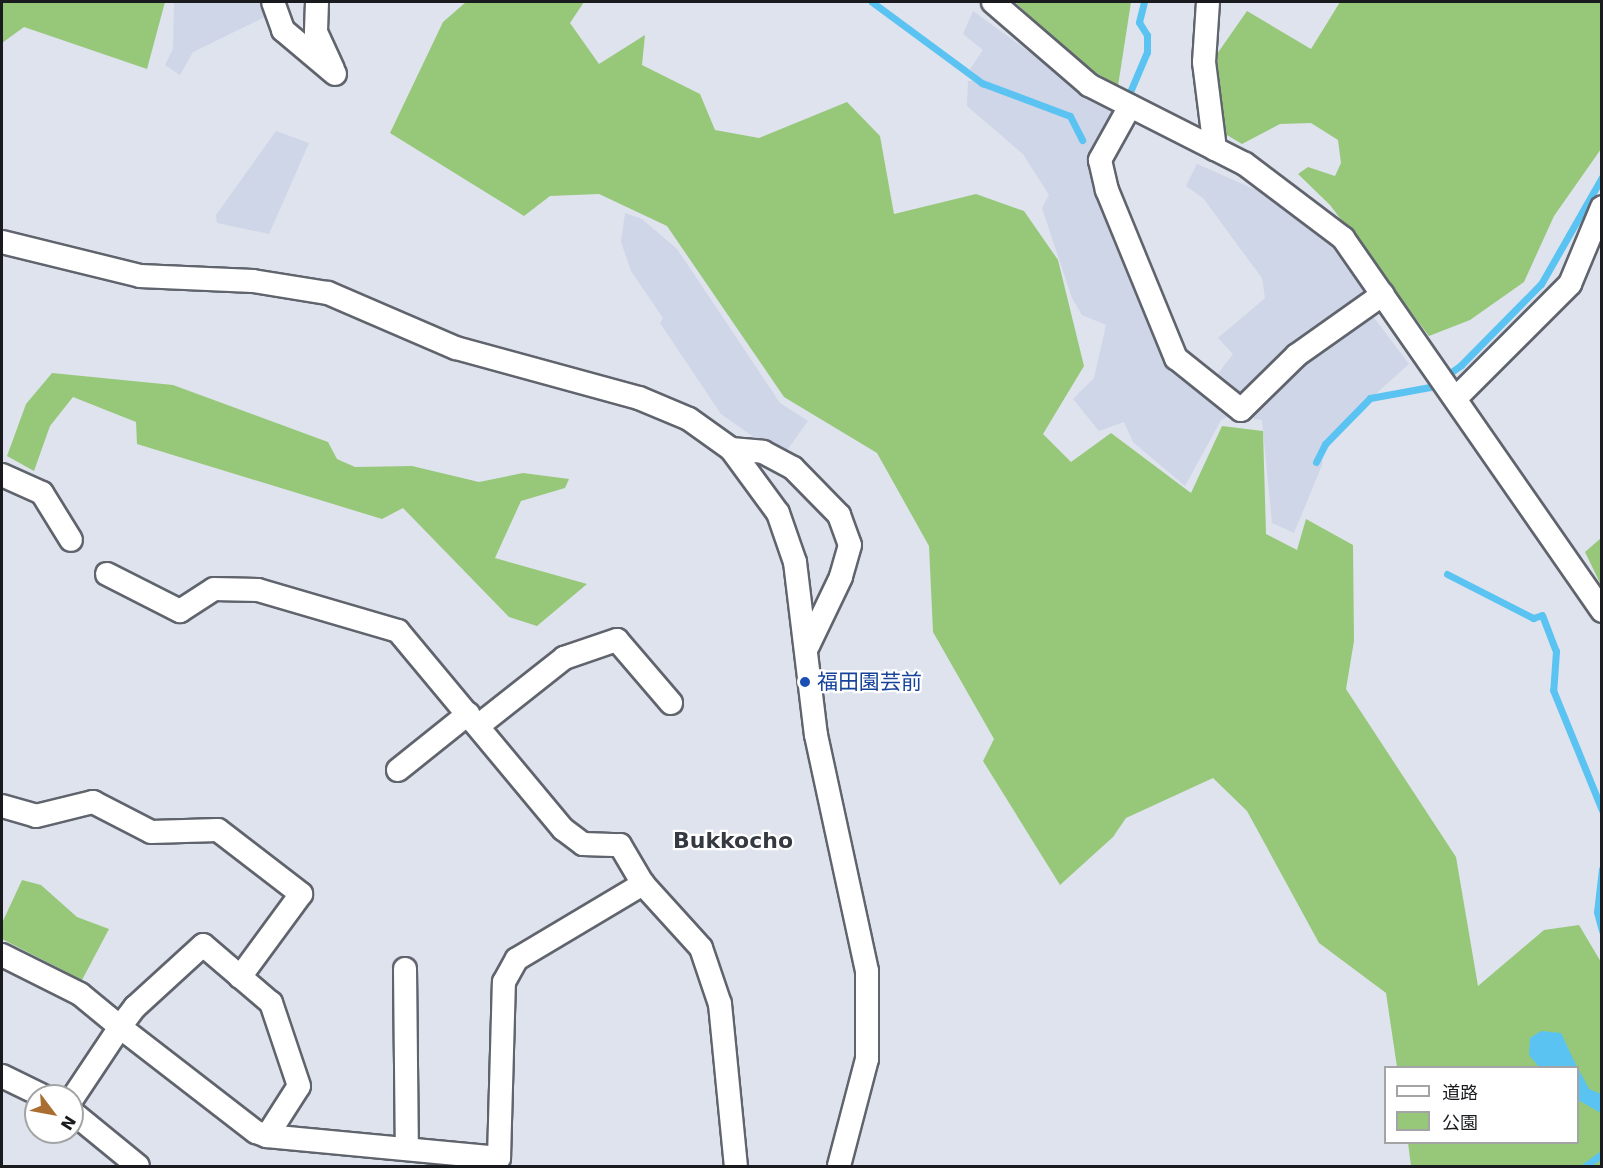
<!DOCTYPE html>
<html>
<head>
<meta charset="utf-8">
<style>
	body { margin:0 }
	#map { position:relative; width:1603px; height:1168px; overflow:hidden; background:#dee3ed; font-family:"DejaVu Sans","Noto Sans JP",sans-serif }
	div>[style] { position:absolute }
	.built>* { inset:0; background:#ced6e7 }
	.green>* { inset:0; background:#97c87a }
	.water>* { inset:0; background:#5bc3f2 }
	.stream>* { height:7px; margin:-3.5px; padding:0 3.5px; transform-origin:3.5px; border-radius:3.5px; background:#5bc3f2 }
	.roads { filter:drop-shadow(2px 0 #60646d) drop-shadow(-2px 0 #60646d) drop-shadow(0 2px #60646d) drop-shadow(0 -2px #60646d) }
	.minor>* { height:22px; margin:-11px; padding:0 11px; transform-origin:11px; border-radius:11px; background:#fff }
	.dots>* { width:16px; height:16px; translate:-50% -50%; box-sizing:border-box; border:3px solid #fff; border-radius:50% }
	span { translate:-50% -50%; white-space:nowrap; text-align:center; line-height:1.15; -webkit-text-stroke:4.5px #fff; paint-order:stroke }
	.transit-label { font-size:21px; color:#164399 }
	.left { translate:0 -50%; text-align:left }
	.neighbourhood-label { font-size:22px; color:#353941; font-weight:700 }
	.frame { position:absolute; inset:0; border:3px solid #191b1f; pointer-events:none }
	.legend { position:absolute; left:1384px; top:1066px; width:195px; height:78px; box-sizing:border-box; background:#fff; border:2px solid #a3a4a5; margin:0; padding:8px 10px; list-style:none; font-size:18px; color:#191b1f }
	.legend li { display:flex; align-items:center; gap:12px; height:30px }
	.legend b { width:30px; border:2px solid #a3a4a5 }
	.north { position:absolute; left:24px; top:1084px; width:60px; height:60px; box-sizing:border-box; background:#fff; border:2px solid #a3a4a5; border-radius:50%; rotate:122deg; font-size:16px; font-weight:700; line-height:24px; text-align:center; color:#191b1f }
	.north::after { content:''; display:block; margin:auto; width:21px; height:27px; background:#ab6e32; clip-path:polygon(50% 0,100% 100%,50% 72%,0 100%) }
</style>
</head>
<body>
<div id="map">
	<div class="built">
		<div style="clip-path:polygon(174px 2px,269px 2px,269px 15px,193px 52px,180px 75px,165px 65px,173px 49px)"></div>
		<div style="clip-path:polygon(973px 11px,1115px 114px,1087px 160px,1175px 367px,1213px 380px,1233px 354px,1218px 338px,1265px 298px,1262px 278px,1203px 198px,1186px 186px,1197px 164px,1297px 208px,1329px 239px,1368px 291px,1372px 315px,1409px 364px,1324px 440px,1322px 465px,1294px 533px,1272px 523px,1262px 420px,1231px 415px,1221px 420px,1185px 486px,1133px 442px,1124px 422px,1099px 431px,1073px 399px,1094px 378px,1106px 325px,1082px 315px,1072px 298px,1042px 208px,1049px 195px,1023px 154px,967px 106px,968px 81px,983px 81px,970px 69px,983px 50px,963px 34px)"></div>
		<div style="clip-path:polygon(276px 131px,309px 143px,269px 234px,217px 223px,216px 215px)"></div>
		<div style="clip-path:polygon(625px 213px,642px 219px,677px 249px,780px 403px,808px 421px,782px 457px,721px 414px,660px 323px,663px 318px,631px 271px,621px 242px)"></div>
	</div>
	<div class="green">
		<div style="clip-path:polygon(2px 2px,165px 2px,147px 69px,24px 27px,2px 43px)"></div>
		<div style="clip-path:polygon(466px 2px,584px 2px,570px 23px,599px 64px,645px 35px,642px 65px,700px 94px,715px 130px,759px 138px,847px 102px,880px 136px,894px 214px,976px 194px,1024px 211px,1058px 260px,1084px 366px,1043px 434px,1071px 462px,1111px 433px,1191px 493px,1222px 426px,1263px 431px,1266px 534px,1297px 550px,1306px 519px,1353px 545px,1354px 641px,1346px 689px,1456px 857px,1478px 986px,1544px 930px,1579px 925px,1601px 962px,1601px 1166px,1411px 1166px,1408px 1143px,1578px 1142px,1578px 1068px,1397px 1067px,1386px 993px,1319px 943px,1247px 811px,1213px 778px,1126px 818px,1113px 837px,1060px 885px,983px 761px,994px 739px,933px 632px,929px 546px,877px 453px,784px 397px,667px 226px,599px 194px,550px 196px,524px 216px,390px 133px,443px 22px)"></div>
		<div style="clip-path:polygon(1015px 2px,1131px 2px,1118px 86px,1080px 63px)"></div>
		<div style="clip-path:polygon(1340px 2px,1601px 2px,1601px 149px,1554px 216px,1524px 282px,1470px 320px,1429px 336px,1330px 205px,1298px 174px,1308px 167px,1335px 176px,1341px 163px,1338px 140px,1311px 123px,1280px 124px,1242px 144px,1222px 132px,1217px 54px,1247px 11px,1311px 49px)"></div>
		<div style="clip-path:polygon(52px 373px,173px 385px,328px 442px,337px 459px,355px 467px,412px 466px,479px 482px,523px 473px,569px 479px,565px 488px,521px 501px,495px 558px,587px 584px,537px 626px,509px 617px,403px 508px,382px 519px,137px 444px,136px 422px,73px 397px,50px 426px,34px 471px,7px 456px,26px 404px)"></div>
		<div style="clip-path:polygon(1601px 538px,1601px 585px,1585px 552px)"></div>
		<div style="clip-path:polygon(22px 880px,41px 885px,77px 917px,109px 929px,82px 980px,2px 939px,2px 923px)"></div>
	</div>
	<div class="water">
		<div style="clip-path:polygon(1541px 1031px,1561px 1033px,1577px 1067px,1539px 1067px,1529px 1055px,1530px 1038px)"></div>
		<div style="clip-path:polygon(1578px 1068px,1589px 1089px,1601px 1094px,1601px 1113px,1578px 1100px)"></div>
	</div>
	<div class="stream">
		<div style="left:872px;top:2px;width:137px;rotate:36.4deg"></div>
		<div style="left:982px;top:83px;width:94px;rotate:20.6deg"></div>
		<div style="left:1070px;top:116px;width:27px;rotate:63deg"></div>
		<div style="left:1130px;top:92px;width:43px;rotate:-67deg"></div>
		<div style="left:1147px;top:52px;width:17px;rotate:-90deg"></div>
		<div style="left:1147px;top:35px;width:15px;rotate:-122deg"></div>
		<div style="left:1139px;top:22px;width:21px;rotate:-76deg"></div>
		<div style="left:1316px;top:462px;width:20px;rotate:-63deg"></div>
		<div style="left:1325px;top:444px;width:64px;rotate:-45.6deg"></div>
		<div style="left:1370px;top:398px;width:61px;rotate:-10.4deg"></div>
		<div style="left:1430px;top:387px;width:38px;rotate:-35deg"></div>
		<div style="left:1461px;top:365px;width:114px;rotate:-45.4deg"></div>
		<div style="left:1541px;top:284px;width:123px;rotate:-60.3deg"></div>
		<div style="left:1447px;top:574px;width:97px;rotate:27.1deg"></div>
		<div style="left:1533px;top:618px;width:9px;rotate:-18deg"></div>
		<div style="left:1542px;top:615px;width:39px;rotate:69deg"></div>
		<div style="left:1556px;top:651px;width:39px;rotate:94deg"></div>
		<div style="left:1553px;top:690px;width:130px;rotate:67.8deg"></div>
		<div style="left:1602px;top:869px;width:43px;rotate:96.6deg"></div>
		<div style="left:1597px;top:912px;width:20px;rotate:75deg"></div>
		<div style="left:1585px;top:1166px;width:21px;rotate:-35deg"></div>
	</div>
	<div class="roads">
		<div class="minor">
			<div style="left:273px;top:2px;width:30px;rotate:70deg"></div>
			<div style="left:283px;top:30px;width:68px;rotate:40.2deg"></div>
			<div style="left:317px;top:2px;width:30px;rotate:92deg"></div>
			<div style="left:316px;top:32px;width:41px;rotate:65.3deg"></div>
			<div style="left:993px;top:2px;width:127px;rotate:40.8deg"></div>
			<div style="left:1089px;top:85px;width:175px;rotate:26.9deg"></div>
			<div style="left:1245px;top:164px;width:123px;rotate:37.1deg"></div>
			<div style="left:1343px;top:238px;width:454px;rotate:55.2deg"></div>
			<div style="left:1208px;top:2px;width:60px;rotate:93.8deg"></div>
			<div style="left:1204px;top:62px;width:88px;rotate:82.8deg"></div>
			<div style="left:1130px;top:106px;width:62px;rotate:119.1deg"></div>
			<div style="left:1100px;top:160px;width:31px;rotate:77deg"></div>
			<div style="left:1107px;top:190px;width:182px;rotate:67.7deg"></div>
			<div style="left:1176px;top:358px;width:83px;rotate:38.7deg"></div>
			<div style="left:1241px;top:410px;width:78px;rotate:-44.5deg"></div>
			<div style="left:1297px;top:355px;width:105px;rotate:-35.3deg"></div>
			<div style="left:2px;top:242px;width:142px;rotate:13.8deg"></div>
			<div style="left:140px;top:276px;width:113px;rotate:2.5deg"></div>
			<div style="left:253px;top:281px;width:76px;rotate:9.1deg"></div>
			<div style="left:328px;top:293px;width:139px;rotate:23.3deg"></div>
			<div style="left:456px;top:348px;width:190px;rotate:15.3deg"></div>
			<div style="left:639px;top:398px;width:54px;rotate:22.8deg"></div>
			<div style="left:689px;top:419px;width:52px;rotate:35.5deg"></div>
			<div style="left:731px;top:449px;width:79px;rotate:53.7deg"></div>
			<div style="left:778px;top:513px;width:52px;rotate:70.9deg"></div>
			<div style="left:795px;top:562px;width:174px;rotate:83.1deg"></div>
			<div style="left:816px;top:735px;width:241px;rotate:77.8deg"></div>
			<div style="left:867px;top:971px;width:88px;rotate:90deg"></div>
			<div style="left:867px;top:1059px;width:111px;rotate:104.7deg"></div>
			<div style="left:1457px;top:397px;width:160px;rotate:-45deg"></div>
			<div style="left:1570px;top:284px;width:83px;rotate:-67.4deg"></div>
			<div style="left:731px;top:449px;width:32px;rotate:5deg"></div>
			<div style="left:763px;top:452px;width:34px;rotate:28deg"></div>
			<div style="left:793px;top:468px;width:66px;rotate:45.6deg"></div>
			<div style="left:839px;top:515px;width:32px;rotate:70deg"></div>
			<div style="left:850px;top:545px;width:33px;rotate:106deg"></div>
			<div style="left:841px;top:577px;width:76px;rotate:115.6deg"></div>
			<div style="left:2px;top:475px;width:44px;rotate:24.2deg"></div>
			<div style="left:42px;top:493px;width:55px;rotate:58.3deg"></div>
			<div style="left:107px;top:574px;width:82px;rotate:26.9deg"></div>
			<div style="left:180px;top:611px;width:40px;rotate:-32.9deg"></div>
			<div style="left:214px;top:589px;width:44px;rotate:1.3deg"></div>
			<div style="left:258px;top:590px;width:146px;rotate:16.3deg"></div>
			<div style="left:398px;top:631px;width:258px;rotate:50.2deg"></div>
			<div style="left:563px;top:829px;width:25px;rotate:37deg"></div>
			<div style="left:583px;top:844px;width:37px;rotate:2deg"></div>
			<div style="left:620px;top:845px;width:45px;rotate:59.5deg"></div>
			<div style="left:643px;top:884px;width:86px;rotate:47.8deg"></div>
			<div style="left:701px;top:948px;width:59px;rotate:71.3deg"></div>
			<div style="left:720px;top:1004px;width:163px;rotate:84.4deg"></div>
			<div style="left:478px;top:726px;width:110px;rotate:-38.3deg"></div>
			<div style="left:564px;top:658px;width:56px;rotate:-18.8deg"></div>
			<div style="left:617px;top:640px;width:83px;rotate:49.4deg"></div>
			<div style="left:398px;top:770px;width:90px;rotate:-38.7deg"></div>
			<div style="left:2px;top:806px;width:35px;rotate:16deg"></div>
			<div style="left:36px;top:816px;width:59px;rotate:-13.8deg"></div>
			<div style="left:93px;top:802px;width:65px;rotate:27.3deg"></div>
			<div style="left:151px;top:832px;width:67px;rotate:-1.7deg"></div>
			<div style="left:218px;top:830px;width:105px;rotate:37.6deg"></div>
			<div style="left:301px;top:894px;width:103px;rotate:126.3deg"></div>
			<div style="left:2px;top:955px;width:87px;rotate:26.6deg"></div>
			<div style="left:80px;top:994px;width:52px;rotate:39.5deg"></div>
			<div style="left:120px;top:1027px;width:172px;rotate:37.7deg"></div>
			<div style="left:256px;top:1132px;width:12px;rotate:20deg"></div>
			<div style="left:267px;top:1136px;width:59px;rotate:-57.4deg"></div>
			<div style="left:299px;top:1086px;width:88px;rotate:-108.6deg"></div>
			<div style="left:271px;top:1003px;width:89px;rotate:-139.5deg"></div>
			<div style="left:203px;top:945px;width:92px;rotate:137.6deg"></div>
			<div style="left:135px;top:1007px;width:25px;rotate:127deg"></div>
			<div style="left:120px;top:1027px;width:87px;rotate:123.7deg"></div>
			<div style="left:405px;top:969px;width:180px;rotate:89.4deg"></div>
			<div style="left:2px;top:1076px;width:46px;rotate:26deg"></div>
			<div style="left:72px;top:1112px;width:85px;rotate:39.3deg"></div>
			<div style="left:267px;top:1136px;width:233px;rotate:5.4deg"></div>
			<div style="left:499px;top:1158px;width:176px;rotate:-88.4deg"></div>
			<div style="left:504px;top:982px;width:26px;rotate:-61deg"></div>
			<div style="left:517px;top:959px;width:147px;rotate:-30.8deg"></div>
		</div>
	</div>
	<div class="dots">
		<div style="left:805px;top:682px;background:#1a4fb4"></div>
	</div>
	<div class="transit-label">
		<span class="left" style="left:817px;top:682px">福田園芸前</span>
	</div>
	<div class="neighbourhood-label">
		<span style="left:733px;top:841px">Bukkocho</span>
	</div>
	<div class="frame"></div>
	<ul class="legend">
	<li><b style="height:8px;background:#fff"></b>道路</li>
	<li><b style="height:16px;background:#97c87a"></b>公園</li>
	</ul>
	<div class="north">N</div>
</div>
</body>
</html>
